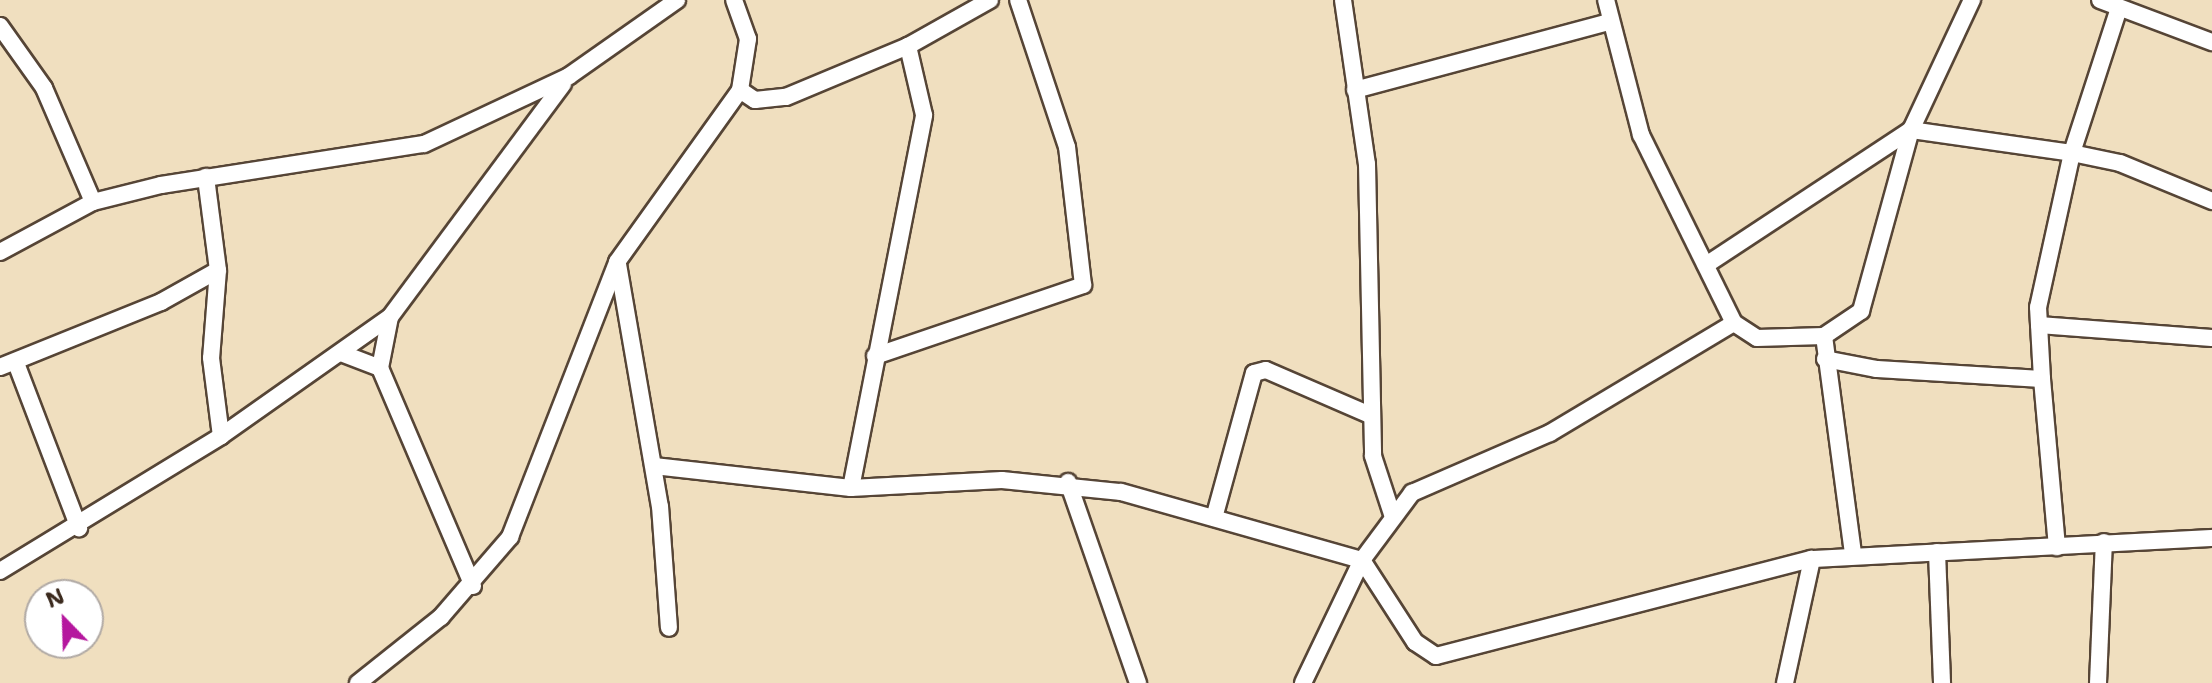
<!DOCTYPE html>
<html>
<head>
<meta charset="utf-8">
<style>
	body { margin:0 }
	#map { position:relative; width:2212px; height:683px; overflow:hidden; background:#f0dfbf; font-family:"Shantell Sans",sans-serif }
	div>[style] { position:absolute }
	.roads { filter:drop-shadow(2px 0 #564536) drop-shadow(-2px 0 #564536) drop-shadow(0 2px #564536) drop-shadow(0 -2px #564536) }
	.street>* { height:16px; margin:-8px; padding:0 8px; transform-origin:8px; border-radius:8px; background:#fff }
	span { translate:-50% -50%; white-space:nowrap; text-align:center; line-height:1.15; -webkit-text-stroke:7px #fff; paint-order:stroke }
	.north { position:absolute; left:24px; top:579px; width:80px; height:80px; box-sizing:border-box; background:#fff; border:2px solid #b1aaa5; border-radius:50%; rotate:337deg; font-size:22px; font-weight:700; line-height:32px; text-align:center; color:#3b2a1e }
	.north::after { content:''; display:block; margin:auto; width:28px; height:36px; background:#b5179e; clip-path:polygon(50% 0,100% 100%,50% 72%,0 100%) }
</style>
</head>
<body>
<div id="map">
	<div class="roads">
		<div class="street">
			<div style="left:1343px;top:0;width:166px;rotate:81.7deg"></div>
			<div style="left:1367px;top:164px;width:292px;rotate:88.8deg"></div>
			<div style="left:1373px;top:456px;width:61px;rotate:71.9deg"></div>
			<div style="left:2100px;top:0;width:120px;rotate:20.6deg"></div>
			<div style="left:2119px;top:8px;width:152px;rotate:108deg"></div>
			<div style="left:2072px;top:153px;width:49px;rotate:11.8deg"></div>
			<div style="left:2120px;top:163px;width:100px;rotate:22.4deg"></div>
			<div style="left:0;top:26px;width:76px;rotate:54.6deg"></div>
			<div style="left:44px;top:88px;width:124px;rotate:66.7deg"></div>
			<div style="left:740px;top:90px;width:18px;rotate:34deg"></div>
			<div style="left:755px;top:100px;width:31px;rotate:-6deg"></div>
			<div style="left:786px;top:97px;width:132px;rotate:-22.7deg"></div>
			<div style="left:908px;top:46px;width:94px;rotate:-29.3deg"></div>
			<div style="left:1355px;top:90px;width:263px;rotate:-15deg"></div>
			<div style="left:0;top:252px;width:106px;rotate:-28.3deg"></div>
			<div style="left:93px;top:202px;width:70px;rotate:-14deg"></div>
			<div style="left:161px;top:185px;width:266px;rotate:-8.9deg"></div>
			<div style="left:424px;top:144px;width:160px;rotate:-25.1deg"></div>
			<div style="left:569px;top:76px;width:132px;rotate:-35.1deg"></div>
			<div style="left:618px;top:264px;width:246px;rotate:80.2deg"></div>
			<div style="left:660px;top:506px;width:122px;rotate:85.8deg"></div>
			<div style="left:1706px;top:265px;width:245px;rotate:-33.4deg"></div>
			<div style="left:1911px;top:130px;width:144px;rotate:-64.9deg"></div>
			<div style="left:218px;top:270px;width:88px;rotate:94.5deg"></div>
			<div style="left:211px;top:358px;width:79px;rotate:82.7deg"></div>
			<div style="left:221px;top:436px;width:207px;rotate:-35.2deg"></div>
			<div style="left:390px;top:317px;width:290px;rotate:-53.4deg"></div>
			<div style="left:1734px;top:323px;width:27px;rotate:33deg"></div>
			<div style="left:1757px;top:338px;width:67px;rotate:-1.7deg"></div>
			<div style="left:1824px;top:336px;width:220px;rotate:82.4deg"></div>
			<div style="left:2039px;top:325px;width:173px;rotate:4.3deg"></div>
			<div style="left:1824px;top:336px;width:45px;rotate:-34deg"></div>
			<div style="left:1861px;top:311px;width:188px;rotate:-74.6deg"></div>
			<div style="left:1911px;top:130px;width:163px;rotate:8.1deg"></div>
			<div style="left:2072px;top:153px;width:158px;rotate:102.4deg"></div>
			<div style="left:2038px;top:307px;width:72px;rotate:86.8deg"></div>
			<div style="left:341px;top:353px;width:42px;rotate:21deg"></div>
			<div style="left:380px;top:368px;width:237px;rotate:66.9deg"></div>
			<div style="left:875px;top:356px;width:220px;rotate:-18.8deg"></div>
			<div style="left:1083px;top:285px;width:139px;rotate:-96.6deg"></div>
			<div style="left:1067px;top:147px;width:155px;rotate:-108.4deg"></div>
			<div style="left:1825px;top:359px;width:53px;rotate:10.9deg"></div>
			<div style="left:1877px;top:369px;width:165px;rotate:3.5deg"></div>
			<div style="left:2042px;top:379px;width:169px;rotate:84.9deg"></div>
			<div style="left:16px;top:363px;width:177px;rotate:69.1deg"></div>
			<div style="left:0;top:367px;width:174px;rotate:-22deg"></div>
			<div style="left:161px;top:302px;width:65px;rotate:-29.3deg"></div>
			<div style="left:218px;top:270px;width:94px;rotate:-97.4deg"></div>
			<div style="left:380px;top:368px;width:52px;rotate:-78.9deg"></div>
			<div style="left:654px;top:466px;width:198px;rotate:6.4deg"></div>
			<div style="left:851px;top:488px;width:151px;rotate:-3deg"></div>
			<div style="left:1002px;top:480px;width:120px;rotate:5.8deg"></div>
			<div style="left:1121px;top:492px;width:250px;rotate:15.8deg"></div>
			<div style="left:1362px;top:560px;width:98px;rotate:57.1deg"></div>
			<div style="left:1415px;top:642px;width:25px;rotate:34deg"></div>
			<div style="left:1436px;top:656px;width:388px;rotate:-14.5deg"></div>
			<div style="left:1812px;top:559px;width:401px;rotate:-3deg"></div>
			<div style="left:1068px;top:482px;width:213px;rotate:70.8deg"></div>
			<div style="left:851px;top:488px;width:380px;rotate:-78.9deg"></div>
			<div style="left:924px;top:115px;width:71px;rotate:-103.1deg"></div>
			<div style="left:1214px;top:518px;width:150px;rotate:-74.6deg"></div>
			<div style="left:1254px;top:373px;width:12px;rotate:-14deg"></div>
			<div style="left:1266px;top:370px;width:113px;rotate:23.4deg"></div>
			<div style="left:1937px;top:552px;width:131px;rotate:87.8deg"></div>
			<div style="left:0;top:571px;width:259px;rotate:-31.4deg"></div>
			<div style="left:358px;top:683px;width:106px;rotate:-38.5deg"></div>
			<div style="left:441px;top:617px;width:106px;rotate:-49.2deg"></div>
			<div style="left:510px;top:537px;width:295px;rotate:-68.7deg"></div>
			<div style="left:617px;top:262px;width:211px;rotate:-54.4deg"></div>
			<div style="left:740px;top:90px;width:52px;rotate:-81.1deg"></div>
			<div style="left:748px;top:39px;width:41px;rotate:-109.7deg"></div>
			<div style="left:1303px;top:683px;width:136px;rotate:-64.4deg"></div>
			<div style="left:1362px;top:560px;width:84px;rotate:-53.3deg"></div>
			<div style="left:1412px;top:493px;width:150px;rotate:-23.5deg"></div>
			<div style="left:1550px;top:433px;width:214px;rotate:-30.9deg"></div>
			<div style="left:1734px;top:323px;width:210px;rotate:-116.3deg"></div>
			<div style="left:1641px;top:135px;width:139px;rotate:-104.5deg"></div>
			<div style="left:1785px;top:683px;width:127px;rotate:-77.7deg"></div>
			<div style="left:2098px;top:683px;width:141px;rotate:-87.6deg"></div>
		</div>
	</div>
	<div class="north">N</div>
</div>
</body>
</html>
